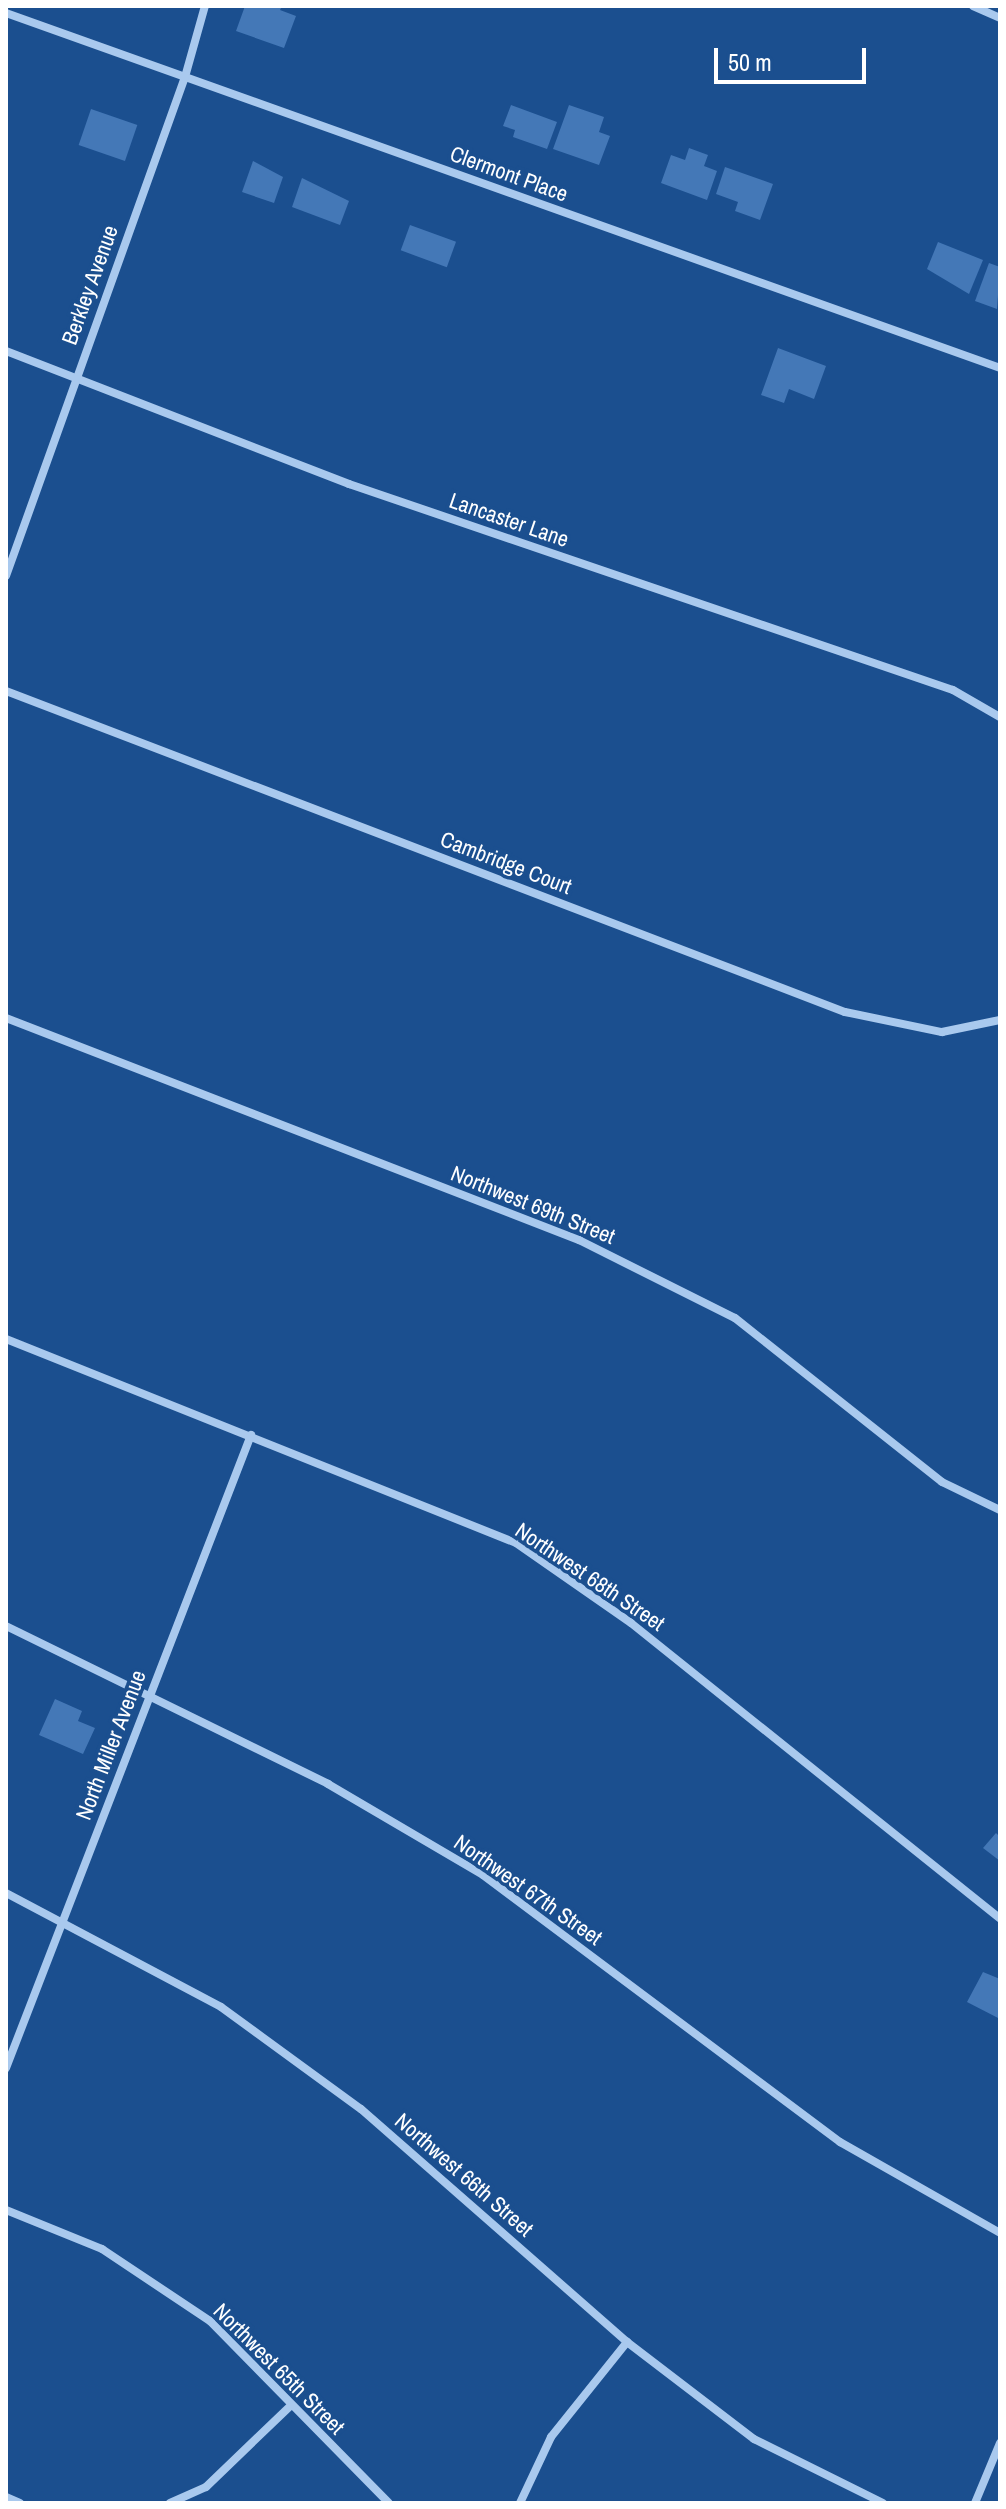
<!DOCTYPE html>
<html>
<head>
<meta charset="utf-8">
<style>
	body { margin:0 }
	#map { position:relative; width:1006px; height:2509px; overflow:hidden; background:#1b4f8f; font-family:"Archivo Narrow",sans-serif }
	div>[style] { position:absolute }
	.building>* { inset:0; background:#4478b7; transform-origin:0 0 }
	.minor>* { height:8px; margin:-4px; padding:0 4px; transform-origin:4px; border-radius:4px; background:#a9c9ee }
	span { translate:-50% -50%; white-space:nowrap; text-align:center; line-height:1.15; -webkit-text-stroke:7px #1b4f8f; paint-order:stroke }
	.street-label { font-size:22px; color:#fff }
	.frame { position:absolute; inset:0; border:8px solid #fff; pointer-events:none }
	.scale { position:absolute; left:714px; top:48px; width:152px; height:36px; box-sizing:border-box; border:4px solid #fff; border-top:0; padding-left:10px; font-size:24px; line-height:28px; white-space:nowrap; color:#fff; -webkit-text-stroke:6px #1b4f8f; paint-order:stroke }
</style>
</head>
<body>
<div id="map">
	<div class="building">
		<div style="clip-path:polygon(245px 6px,282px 6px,280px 10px,296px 16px,284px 48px,236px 31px)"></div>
		<div style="clip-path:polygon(511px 105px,557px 122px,547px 149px,513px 137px,515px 130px,503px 126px)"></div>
		<div style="clip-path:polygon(569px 105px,604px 117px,599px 132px,610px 136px,599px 165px,553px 149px)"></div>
		<div style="left:91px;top:109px;width:49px;height:38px;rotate:19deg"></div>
		<div style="clip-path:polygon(689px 148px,708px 155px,704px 166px,717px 171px,707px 200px,661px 183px,671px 155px,685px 160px)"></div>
		<div style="clip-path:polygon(253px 161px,283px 177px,274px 203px,242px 192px)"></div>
		<div style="clip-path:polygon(725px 167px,773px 184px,760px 220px,735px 211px,738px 202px,716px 194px)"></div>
		<div style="clip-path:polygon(302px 178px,349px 201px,340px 225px,292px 207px)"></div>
		<div style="left:410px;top:225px;width:49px;height:27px;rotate:20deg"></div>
		<div style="clip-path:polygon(938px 242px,983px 260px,969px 294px,927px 269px)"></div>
		<div style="clip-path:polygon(989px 263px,1000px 267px,997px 309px,975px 301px)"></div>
		<div style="clip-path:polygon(778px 348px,826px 366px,814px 399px,789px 389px,784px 403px,761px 395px)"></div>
		<div style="clip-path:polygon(55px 1699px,82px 1711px,78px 1721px,95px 1728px,83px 1754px,39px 1735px)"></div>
		<div style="clip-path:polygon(996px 1833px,1000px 1837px,1000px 1861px,983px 1848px)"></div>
		<div style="clip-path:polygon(983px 1972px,1000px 1979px,1000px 2019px,967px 2002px)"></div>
	</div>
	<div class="minor">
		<div style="left:973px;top:6px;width:30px;rotate:24deg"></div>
		<div style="left:6px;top:13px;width:1055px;rotate:19.65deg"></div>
		<div style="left:6px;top:351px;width:368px;rotate:21.2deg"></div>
		<div style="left:349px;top:484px;width:638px;rotate:18.83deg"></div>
		<div style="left:953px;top:690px;width:54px;rotate:29.9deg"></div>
		<div style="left:6px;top:576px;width:530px;rotate:-70.27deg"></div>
		<div style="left:185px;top:77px;width:74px;rotate:-74.3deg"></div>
		<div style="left:6px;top:691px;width:898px;rotate:20.94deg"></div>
		<div style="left:845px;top:1012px;width:99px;rotate:11.7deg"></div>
		<div style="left:942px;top:1032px;width:59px;rotate:-11.7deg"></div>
		<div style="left:6px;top:1018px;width:615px;rotate:21.18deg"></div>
		<div style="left:579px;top:1240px;width:174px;rotate:26.6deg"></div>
		<div style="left:735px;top:1318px;width:264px;rotate:38.4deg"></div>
		<div style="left:942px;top:1482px;width:64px;rotate:25.8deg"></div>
		<div style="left:6px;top:1339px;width:549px;rotate:21.8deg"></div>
		<div style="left:516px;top:1543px;width:140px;rotate:34.8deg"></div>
		<div style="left:631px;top:1623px;width:473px;rotate:38.7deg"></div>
		<div style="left:6px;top:1626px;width:359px;rotate:26.1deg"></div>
		<div style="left:328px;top:1784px;width:180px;rotate:30.4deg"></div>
		<div style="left:483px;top:1875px;width:446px;rotate:36.8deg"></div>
		<div style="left:840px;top:2142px;width:184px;rotate:29.6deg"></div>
		<div style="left:6px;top:1893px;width:243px;rotate:27.9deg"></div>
		<div style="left:221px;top:2007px;width:173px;rotate:36.1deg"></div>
		<div style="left:361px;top:2109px;width:354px;rotate:41.2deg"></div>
		<div style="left:627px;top:2342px;width:160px;rotate:37.4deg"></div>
		<div style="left:754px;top:2439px;width:144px;rotate:26.4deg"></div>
		<div style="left:6px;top:2068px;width:679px;rotate:-68.84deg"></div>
		<div style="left:6px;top:2210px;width:104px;rotate:22.1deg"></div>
		<div style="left:102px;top:2249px;width:130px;rotate:33.7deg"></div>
		<div style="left:210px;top:2321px;width:255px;rotate:45.5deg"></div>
		<div style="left:6px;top:2497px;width:15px;rotate:23deg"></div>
		<div style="left:170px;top:2503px;width:39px;rotate:-24deg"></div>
		<div style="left:206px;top:2487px;width:115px;rotate:-43.9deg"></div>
		<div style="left:520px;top:2503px;width:73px;rotate:-64.8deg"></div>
		<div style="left:551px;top:2437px;width:122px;rotate:-51.3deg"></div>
		<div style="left:975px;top:2503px;width:65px;rotate:-67.4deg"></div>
	</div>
	<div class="street-label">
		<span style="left:509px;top:174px;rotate:20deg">Clermont Place</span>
		<span style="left:90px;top:285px;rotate:-70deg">Berkley Avenue</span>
		<span style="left:509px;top:520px;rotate:19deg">Lancaster Lane</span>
		<span style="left:506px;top:863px;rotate:21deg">Cambridge Court</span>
		<span style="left:533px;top:1205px;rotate:22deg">Northwest 69th Street</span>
		<span style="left:590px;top:1577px;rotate:34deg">Northwest 68th Street</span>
		<span style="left:111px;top:1745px;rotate:-69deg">North Miller Avenue</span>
		<span style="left:528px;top:1890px;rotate:35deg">Northwest 67th Street</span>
		<span style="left:464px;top:2175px;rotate:41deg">Northwest 66th Street</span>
		<span style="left:279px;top:2369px;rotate:45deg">Northwest 65th Street</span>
	</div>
	<div class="frame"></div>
	<div class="scale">50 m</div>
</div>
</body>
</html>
